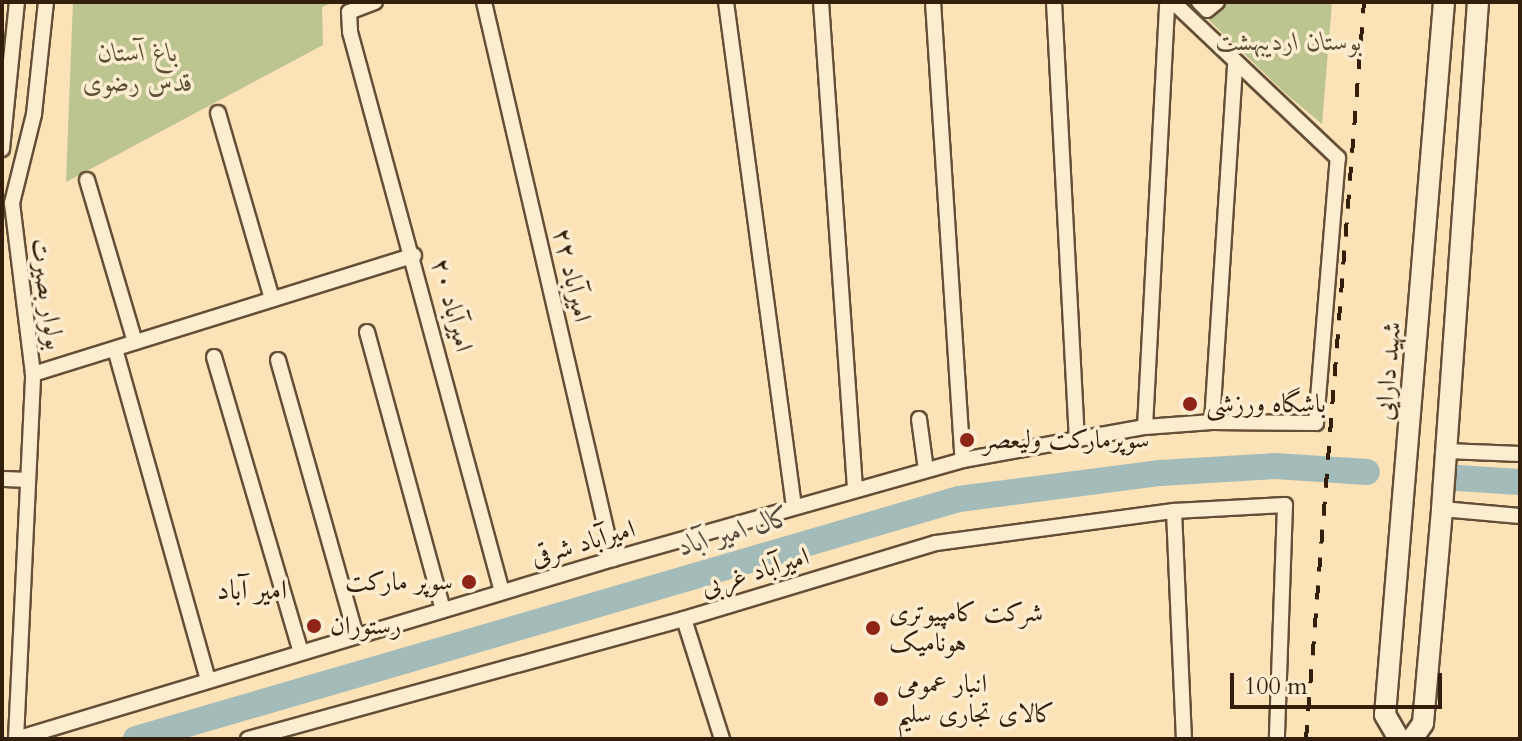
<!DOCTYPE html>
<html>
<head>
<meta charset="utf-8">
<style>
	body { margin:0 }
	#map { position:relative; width:1522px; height:741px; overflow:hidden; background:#fbe2b7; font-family:Cardo,Amiri,serif }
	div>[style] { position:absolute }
	.green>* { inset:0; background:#bcc490 }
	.river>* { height:26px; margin:-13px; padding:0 13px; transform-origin:13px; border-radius:13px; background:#a3bbb9 }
	.roads { filter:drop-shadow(2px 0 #644f36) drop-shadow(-2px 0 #644f36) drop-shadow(0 2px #644f36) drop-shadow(0 -2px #644f36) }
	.street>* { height:14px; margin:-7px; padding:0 7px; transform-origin:7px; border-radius:7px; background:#fcecd0 }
	.secondary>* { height:20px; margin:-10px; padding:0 10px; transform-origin:10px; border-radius:10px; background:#fcecd0 }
	.rail>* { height:4px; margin-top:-2px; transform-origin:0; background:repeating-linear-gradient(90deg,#321e0b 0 14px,transparent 0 28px) }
	.dots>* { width:22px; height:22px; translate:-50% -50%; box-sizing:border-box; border:4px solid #fcecd0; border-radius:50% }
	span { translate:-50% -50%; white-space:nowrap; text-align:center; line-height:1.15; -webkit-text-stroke:7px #fcecd0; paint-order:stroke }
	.park-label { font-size:26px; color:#5b5033; font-style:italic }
	.street-label { font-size:26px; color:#321e0b }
	.poi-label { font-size:26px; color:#321e0b }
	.left { translate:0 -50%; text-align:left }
	.right { translate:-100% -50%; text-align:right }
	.water-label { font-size:28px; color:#544d3f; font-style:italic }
	.neighbourhood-label { font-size:28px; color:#321e0b }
	.frame { position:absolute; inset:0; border:4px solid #321e0b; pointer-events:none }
	.scale { position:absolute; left:1230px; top:673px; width:212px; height:36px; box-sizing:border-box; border:4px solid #321e0b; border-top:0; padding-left:10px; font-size:24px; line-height:28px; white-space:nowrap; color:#321e0b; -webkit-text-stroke:6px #fcecd0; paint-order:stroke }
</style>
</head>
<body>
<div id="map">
	<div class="green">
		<div style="clip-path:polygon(73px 2px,335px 2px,322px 7px,323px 45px,66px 182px)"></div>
		<div style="clip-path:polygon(1190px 2px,1332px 2px,1322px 124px,1285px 93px)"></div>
	</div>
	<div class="river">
		<div style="left:1457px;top:478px;width:63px;rotate:3.6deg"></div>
		<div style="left:136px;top:739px;width:857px;rotate:-16.26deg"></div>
		<div style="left:959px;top:499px;width:203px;rotate:-7.4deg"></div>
		<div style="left:1160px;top:473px;width:115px;rotate:-3.5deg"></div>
		<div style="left:1275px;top:466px;width:92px;rotate:3.7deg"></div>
	</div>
	<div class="roads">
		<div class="street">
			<div style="left:375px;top:2px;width:28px;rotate:159deg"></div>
			<div style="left:349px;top:12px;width:20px;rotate:87deg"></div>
			<div style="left:350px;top:32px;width:580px;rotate:74.81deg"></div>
			<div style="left:484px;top:2px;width:572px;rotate:76.96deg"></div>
			<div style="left:726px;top:2px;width:510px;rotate:82.33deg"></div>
			<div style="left:821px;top:2px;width:488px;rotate:86deg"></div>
			<div style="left:933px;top:2px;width:459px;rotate:86.3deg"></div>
			<div style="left:1054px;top:2px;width:438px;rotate:87deg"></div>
			<div style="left:1199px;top:2px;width:11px;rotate:45deg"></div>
			<div style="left:1207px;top:10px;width:13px;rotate:-39deg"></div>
			<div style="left:218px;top:113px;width:194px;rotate:73.8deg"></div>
			<div style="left:2px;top:149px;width:148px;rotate:-84.2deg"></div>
			<div style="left:87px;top:180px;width:169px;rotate:73.5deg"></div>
			<div style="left:367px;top:332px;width:287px;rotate:74.7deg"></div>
			<div style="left:115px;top:349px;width:344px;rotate:74.3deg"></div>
			<div style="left:214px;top:357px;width:308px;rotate:73.6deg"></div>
			<div style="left:278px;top:360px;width:286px;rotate:74.2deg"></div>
			<div style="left:33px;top:374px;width:399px;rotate:-17.3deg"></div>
			<div style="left:919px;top:419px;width:51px;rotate:82.2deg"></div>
			<div style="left:1212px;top:422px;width:361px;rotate:-86.3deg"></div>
			<div style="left:1145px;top:427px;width:426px;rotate:-87deg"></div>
			<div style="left:1446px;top:451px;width:74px;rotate:2.3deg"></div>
			<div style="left:2px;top:479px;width:26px;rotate:2deg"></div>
			<div style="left:1442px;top:509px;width:78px;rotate:5.1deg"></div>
			<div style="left:1174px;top:511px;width:228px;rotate:87.5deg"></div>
			<div style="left:684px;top:619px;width:126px;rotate:72.4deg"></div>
			<div style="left:16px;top:739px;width:624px;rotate:-16.78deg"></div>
			<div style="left:613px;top:559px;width:364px;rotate:-15.8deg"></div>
			<div style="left:963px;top:460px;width:185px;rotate:-10.3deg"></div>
			<div style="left:1145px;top:427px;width:67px;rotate:-4.3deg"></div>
			<div style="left:1212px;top:422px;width:104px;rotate:0.6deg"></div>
			<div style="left:1316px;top:423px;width:266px;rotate:-85.3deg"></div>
			<div style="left:1338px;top:158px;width:227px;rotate:-136.6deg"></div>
			<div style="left:16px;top:739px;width:365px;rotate:-87.3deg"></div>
			<div style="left:33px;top:374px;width:172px;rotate:-97deg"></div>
			<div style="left:12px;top:203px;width:92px;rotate:-76.1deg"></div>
			<div style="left:34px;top:114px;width:113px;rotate:-83.9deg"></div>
			<div style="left:248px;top:739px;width:452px;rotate:-15.4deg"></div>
			<div style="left:684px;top:619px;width:263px;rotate:-16.8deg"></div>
			<div style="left:936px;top:543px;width:240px;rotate:-7.7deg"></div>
			<div style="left:1174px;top:511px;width:111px;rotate:-3.1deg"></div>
			<div style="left:1285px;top:505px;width:234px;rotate:92deg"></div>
		</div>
		<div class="secondary">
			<div style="left:1399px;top:739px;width:28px;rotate:-120deg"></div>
			<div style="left:1385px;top:715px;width:715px;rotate:-85.27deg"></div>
			<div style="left:1412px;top:739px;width:19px;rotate:-55deg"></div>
			<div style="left:1423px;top:723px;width:215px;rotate:-84.9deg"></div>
			<div style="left:1442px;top:509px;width:508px;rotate:-85.94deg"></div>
		</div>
	</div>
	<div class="rail">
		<div style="left:1306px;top:739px;width:739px;rotate:-85.5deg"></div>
	</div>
	<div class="dots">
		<div style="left:1190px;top:404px;background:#8f2418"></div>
		<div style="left:967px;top:440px;background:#8f2418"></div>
		<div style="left:469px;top:582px;background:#8f2418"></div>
		<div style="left:314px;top:626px;background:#8f2418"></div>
		<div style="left:873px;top:628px;background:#8f2418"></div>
		<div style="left:881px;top:699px;background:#8f2418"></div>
	</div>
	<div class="park-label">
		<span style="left:1289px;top:42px">بوستان اردیبهشت</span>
		<span style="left:138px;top:68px">باغ آستان<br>قدس رضوی</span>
	</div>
	<div class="street-label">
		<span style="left:572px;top:275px;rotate:77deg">امیرآباد ۲۲</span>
		<span style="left:47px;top:294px;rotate:82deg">بولوار بصیرت</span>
		<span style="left:452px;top:305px;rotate:75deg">امیرآباد ۲۰</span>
		<span style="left:1388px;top:371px;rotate:-85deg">شهید دارایی</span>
		<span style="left:583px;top:543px;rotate:-16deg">امیرآباد شرقی</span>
		<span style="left:755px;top:572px;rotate:-17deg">امیرآباد غربی</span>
	</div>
	<div class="poi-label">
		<span class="left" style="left:1206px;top:404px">باشگاه ورزشی</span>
		<span class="left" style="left:983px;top:440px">سوپرمارکت ولیعصر</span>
		<span class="right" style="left:453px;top:582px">سوپر مارکت</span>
		<span class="left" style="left:889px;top:628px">شرکت کامپیوتری<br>هونامیک</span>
		<span class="left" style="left:330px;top:626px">رستوران</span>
		<span class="left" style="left:897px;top:699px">انبار عمومی<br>کالای تجاری سلیم</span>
	</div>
	<div class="water-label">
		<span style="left:735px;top:531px;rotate:-16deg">کال امیر آباد</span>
	</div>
	<div class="neighbourhood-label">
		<span style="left:252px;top:590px">امیر آباد</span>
	</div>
	<div class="frame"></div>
	<div class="scale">100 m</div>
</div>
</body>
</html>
